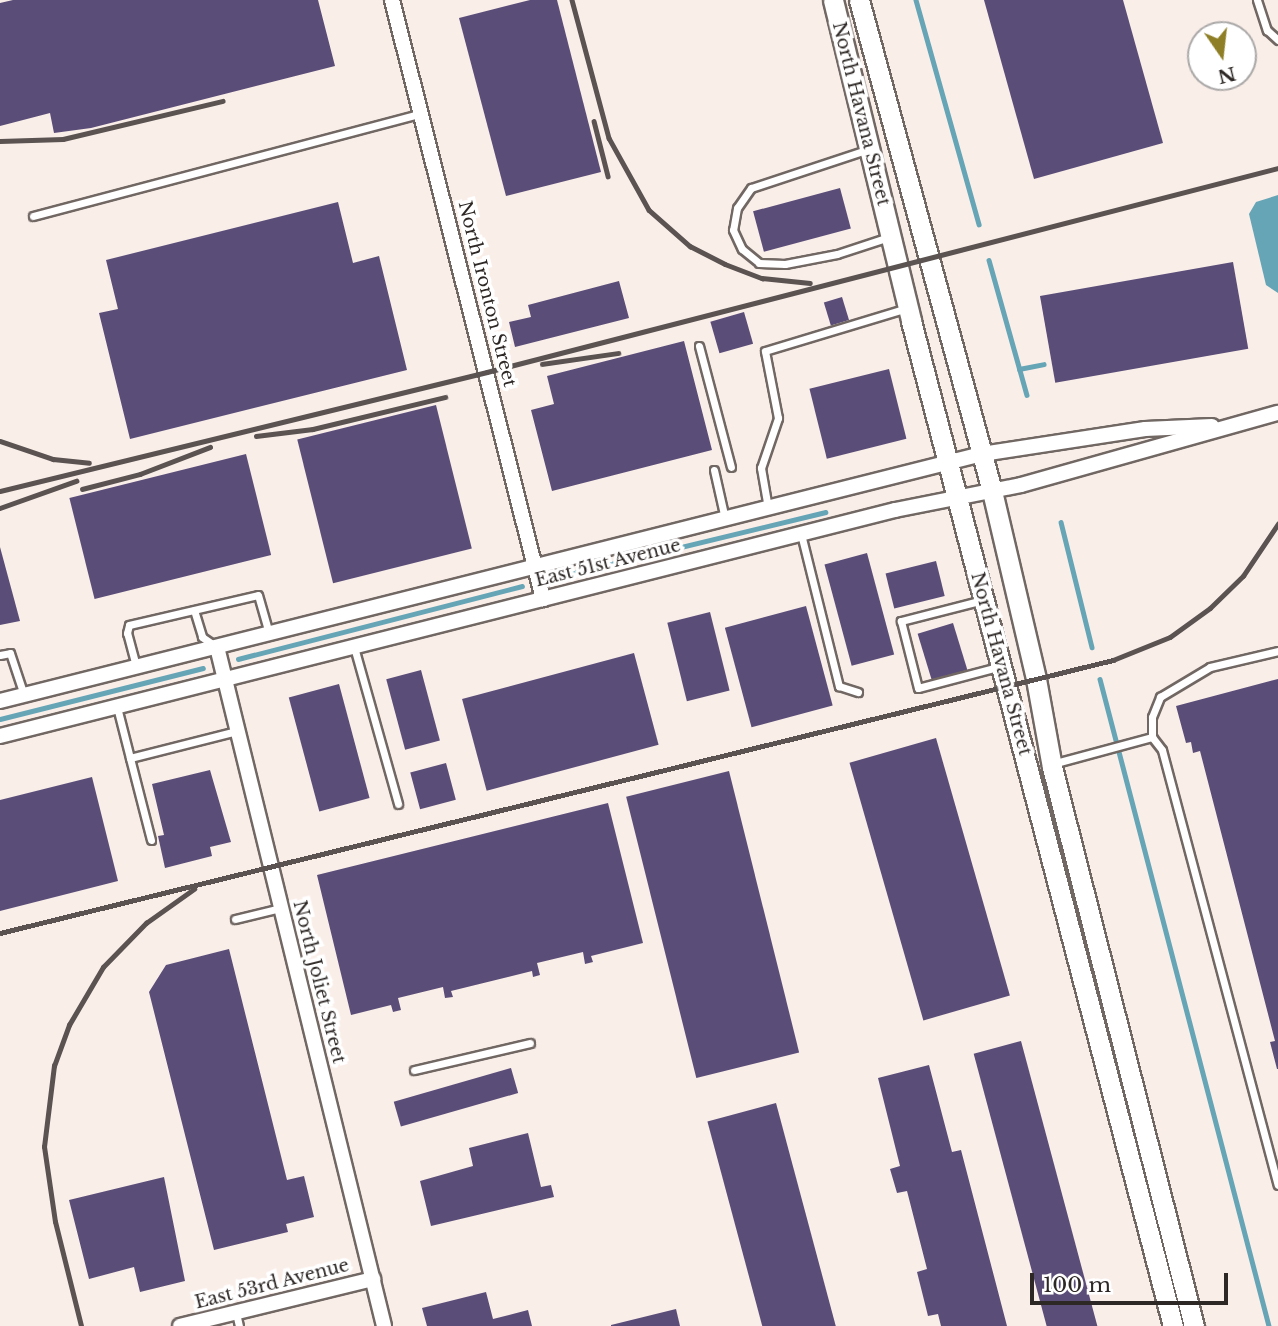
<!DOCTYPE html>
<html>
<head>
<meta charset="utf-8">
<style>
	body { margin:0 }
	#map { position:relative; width:1278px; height:1326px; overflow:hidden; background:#faeee9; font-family:"Libre Baskerville",serif }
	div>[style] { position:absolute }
	.water>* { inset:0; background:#65a5b6 }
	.stream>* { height:4.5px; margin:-2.25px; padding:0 2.25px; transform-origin:2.25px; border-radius:2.25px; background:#65a5b6 }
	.building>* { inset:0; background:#5a4d78; transform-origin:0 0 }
	.roads { filter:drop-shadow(2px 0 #716763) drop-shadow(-2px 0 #716763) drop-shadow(0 2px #716763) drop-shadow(0 -2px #716763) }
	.service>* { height:7px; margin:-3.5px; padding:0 3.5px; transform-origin:3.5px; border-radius:3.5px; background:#fff }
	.minor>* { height:14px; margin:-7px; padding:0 7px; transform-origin:7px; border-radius:7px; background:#fff }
	.secondary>* { height:19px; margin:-9.5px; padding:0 9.5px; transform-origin:9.5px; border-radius:9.5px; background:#fff }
	.rail>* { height:4.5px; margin:-2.25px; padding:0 2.25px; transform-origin:2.25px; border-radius:2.25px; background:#5a5351 }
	span { translate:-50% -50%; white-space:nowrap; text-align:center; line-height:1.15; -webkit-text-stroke:7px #fff; paint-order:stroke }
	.street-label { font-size:18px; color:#2d2826 }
	.north { position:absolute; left:1187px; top:21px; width:70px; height:70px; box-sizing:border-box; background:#fff; border:2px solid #aba9a8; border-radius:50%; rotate:166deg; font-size:19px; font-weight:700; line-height:28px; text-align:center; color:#2d2826 }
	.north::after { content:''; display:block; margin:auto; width:24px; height:32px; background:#8e7e25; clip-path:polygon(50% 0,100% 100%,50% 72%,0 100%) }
	.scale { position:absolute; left:1030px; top:1273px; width:198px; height:32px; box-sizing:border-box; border:4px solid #2d2826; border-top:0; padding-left:9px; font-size:21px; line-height:24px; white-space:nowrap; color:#2d2826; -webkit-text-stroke:5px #fff; paint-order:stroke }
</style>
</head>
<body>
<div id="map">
	<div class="water">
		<div style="clip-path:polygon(1278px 195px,1278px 293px,1266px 285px,1249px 214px,1256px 202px)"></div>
	</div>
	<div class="stream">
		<div style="left:916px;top:0;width:233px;rotate:74.3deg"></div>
		<div style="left:989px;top:260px;width:140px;rotate:74.3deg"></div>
		<div style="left:1019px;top:369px;width:25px;rotate:-11deg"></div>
		<div style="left:1061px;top:522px;width:129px;rotate:76.1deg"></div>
		<div style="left:557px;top:577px;width:276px;rotate:-13.6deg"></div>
		<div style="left:238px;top:659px;width:293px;rotate:-14.4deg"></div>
		<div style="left:1100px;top:679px;width:669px;rotate:75.36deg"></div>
		<div style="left:0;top:719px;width:209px;rotate:-14.1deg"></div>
	</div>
	<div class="building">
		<div style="clip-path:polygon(13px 0,318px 0,335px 66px,91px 128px,54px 133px,50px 113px,0 126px,0 3px)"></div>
		<div style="clip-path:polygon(530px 0,557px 0,601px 172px,506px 196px,459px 18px)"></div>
		<div style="clip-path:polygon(984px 0,1123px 0,1163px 143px,1034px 179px)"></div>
		<div style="left:840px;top:188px;width:42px;height:90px;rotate:75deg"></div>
		<div style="clip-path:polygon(338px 202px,353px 263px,379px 256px,407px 370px,130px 439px,99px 313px,118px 309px,106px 260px)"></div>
		<div style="left:1233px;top:262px;width:88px;height:196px;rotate:80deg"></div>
		<div style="clip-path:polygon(619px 281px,629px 318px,515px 347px,509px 322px,531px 317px,528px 305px)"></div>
		<div style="left:842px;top:297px;width:24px;height:19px;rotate:73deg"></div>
		<div style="left:744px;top:312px;width:33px;height:35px;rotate:74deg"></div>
		<div style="clip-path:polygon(684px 341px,712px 450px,552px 491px,531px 410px,554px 404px,547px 376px)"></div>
		<div style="left:889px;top:369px;width:72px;height:82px;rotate:76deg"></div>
		<div style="left:436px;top:405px;width:148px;height:143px;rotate:76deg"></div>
		<div style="left:246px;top:454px;width:104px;height:182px;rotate:76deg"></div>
		<div style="clip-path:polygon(0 547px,20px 621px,0 625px)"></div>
		<div style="left:867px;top:553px;width:105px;height:44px;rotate:75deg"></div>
		<div style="left:936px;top:561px;width:36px;height:52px;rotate:76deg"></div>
		<div style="left:806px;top:606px;width:103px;height:84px;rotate:75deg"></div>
		<div style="left:710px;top:612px;width:81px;height:44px;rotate:76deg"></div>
		<div style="left:953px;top:623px;width:49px;height:37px;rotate:73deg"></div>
		<div style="left:634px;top:653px;width:95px;height:178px;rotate:75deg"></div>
		<div style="left:421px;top:670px;width:73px;height:36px;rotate:75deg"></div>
		<div style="clip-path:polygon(1278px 679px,1278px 1069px,1277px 1069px,1270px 1042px,1275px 1041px,1200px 751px,1193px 753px,1191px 742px,1186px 743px,1176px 706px)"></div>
		<div style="left:339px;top:684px;width:118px;height:52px;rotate:75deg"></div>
		<div style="left:936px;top:738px;width:268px;height:90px;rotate:74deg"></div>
		<div style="left:446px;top:763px;width:38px;height:37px;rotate:75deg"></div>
		<div style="clip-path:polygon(210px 770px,231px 842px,210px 847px,212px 856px,165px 868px,158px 836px,164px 835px,152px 784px)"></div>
		<div style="left:729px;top:771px;width:290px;height:106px;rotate:76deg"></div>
		<div style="clip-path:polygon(92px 777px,118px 881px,0 911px,0 800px)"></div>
		<div style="clip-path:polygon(608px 803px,643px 943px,591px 956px,593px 962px,585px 964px,583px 952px,537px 963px,540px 975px,533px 977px,532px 971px,451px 991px,453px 997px,445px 998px,443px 987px,398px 998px,401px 1010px,393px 1012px,391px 1005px,351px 1015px,317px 875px)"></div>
		<div style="clip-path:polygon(229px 949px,287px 1180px,304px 1176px,314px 1217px,286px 1224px,288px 1232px,214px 1250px,149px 992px,166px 965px)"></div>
		<div style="left:1021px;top:1041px;width:295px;height:49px;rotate:75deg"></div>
		<div style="clip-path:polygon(929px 1065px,952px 1152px,961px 1150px,1007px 1326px,941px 1326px,938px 1314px,928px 1316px,917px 1272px,927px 1269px,907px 1191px,897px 1193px,890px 1169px,900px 1166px,878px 1078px)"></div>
		<div style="left:511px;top:1068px;width:26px;height:122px;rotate:74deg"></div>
		<div style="left:776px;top:1103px;width:231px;height:71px;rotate:75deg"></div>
		<div style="clip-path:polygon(528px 1133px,541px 1187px,551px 1185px,554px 1197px,431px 1226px,420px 1181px,473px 1166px,469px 1148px)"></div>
		<div style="clip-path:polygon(164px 1177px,185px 1281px,140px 1292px,134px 1267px,89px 1279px,69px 1200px)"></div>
		<div style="clip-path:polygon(486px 1292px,493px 1319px,528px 1310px,532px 1326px,427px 1326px,422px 1308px)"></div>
		<div style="clip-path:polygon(676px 1309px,680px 1326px,611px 1326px,611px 1325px)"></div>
	</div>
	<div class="roads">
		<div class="service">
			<div style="left:1257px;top:0;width:32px;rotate:72deg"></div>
			<div style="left:1267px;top:30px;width:15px;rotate:42deg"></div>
			<div style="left:866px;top:150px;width:121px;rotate:161.7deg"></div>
			<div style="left:751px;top:188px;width:24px;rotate:125deg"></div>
			<div style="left:737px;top:208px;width:22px;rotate:100deg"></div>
			<div style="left:733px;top:230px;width:21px;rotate:65deg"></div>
			<div style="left:742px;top:249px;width:22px;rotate:39deg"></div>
			<div style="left:759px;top:263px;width:26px;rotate:2deg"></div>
			<div style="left:785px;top:264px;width:53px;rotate:-10.9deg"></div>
			<div style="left:837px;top:254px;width:55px;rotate:-18.1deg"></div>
			<div style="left:33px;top:216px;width:400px;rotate:-14.8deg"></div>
			<div style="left:699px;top:346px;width:125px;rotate:75.2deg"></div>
			<div style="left:714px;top:470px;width:50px;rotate:77.3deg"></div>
			<div style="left:768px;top:508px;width:41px;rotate:-99.9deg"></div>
			<div style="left:761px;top:468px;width:53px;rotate:-71.2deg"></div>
			<div style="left:778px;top:418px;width:68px;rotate:-101deg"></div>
			<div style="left:765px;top:351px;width:148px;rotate:-16.8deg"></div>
			<div style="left:801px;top:534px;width:157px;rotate:76deg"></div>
			<div style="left:839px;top:686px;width:20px;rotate:18deg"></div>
			<div style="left:983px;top:600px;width:85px;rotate:165.6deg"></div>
			<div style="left:901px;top:621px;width:69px;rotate:75.8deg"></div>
			<div style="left:918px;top:688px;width:83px;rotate:-14.7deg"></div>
			<div style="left:194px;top:610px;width:28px;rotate:73deg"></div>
			<div style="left:202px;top:637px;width:18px;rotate:34deg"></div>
			<div style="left:354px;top:647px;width:163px;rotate:74.3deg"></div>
			<div style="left:0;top:655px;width:10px;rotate:-11deg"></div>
			<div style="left:10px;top:653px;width:44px;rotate:71.6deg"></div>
			<div style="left:136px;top:666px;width:34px;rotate:-105deg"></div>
			<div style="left:127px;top:633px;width:8px;rotate:-76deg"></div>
			<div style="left:129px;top:625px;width:132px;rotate:-13.1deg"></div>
			<div style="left:258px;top:595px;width:40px;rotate:74deg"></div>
			<div style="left:117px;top:707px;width:53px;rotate:75.7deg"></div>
			<div style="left:1152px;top:737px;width:16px;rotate:52deg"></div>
			<div style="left:1162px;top:750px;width:450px;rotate:75.1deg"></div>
			<div style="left:1052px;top:764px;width:104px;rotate:-15.1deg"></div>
			<div style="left:1152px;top:737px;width:20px;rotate:-90deg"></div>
			<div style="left:1152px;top:717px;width:22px;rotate:-68deg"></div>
			<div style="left:1160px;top:697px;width:58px;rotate:-31deg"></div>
			<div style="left:1210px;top:667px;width:70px;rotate:-13.2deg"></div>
			<div style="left:151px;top:840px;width:85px;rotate:-104.4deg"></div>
			<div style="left:130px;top:758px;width:110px;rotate:-14.2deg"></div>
			<div style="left:235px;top:919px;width:46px;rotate:-13.7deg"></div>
			<div style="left:414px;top:1070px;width:119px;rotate:-13.1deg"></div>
			<div style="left:236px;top:1313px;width:13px;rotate:77deg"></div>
		</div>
		<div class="minor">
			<div style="left:392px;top:0;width:618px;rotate:75.85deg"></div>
			<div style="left:217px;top:647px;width:699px;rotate:76.18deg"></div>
			<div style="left:0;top:701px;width:1013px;rotate:-14.12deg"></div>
			<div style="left:982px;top:454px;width:165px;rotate:-8.7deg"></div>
			<div style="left:1145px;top:429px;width:67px;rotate:-2.6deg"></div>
			<div style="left:0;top:736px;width:923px;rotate:-14.17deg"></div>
			<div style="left:895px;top:510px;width:128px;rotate:-11.2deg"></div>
			<div style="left:1021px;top:485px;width:267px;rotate:-15.7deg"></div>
			<div style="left:180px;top:1326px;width:199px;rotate:-13.7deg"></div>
		</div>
		<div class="secondary">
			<div style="left:833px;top:0;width:330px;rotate:76.3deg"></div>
			<div style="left:911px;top:321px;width:1039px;rotate:75.39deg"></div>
			<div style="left:859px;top:0;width:509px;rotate:74.84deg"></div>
			<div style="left:992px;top:491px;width:193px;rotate:76.8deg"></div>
			<div style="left:1036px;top:679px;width:89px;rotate:79.7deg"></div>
			<div style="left:1052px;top:767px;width:577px;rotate:75.75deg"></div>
		</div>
	</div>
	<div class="rail">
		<div style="left:572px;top:0;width:143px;rotate:75deg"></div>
		<div style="left:609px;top:138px;width:82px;rotate:60.9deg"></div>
		<div style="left:649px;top:210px;width:55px;rotate:41.3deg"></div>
		<div style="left:690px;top:246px;width:39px;rotate:27deg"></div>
		<div style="left:725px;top:264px;width:40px;rotate:21deg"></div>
		<div style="left:762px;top:278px;width:48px;rotate:5.9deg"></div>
		<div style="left:594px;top:121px;width:57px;rotate:75.7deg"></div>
		<div style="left:0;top:141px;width:63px;rotate:-1.8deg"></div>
		<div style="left:63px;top:139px;width:164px;rotate:-13.4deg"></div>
		<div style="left:542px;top:364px;width:77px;rotate:-8.2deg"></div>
		<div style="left:256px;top:436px;width:57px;rotate:-7deg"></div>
		<div style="left:313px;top:429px;width:136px;rotate:-13.6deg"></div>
		<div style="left:0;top:441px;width:56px;rotate:18.8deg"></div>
		<div style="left:53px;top:459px;width:36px;rotate:6deg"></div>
		<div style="left:82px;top:489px;width:60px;rotate:-14.5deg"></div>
		<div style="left:140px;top:474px;width:75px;rotate:-21.1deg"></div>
		<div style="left:0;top:491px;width:501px;rotate:-13.73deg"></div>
		<div style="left:487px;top:372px;width:817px;rotate:-14.46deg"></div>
		<div style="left:0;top:508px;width:81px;rotate:-19.6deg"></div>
		<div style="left:0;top:933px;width:1146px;rotate:-13.78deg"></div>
		<div style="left:1113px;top:660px;width:61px;rotate:-22deg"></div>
		<div style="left:1170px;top:637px;width:49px;rotate:-35.9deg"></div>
		<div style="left:1210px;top:608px;width:46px;rotate:-44.1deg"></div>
		<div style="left:1243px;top:576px;width:63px;rotate:-56.1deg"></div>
		<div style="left:81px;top:1326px;width:107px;rotate:-104deg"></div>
		<div style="left:55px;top:1222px;width:76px;rotate:-98.3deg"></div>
		<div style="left:44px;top:1147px;width:82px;rotate:-83deg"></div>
		<div style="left:54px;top:1066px;width:44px;rotate:-69.9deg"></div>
		<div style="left:69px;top:1025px;width:67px;rotate:-59.6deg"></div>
		<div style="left:103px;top:967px;width:62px;rotate:-45.7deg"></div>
		<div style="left:146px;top:923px;width:59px;rotate:-35.3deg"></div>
	</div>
	<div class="street-label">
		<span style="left:861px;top:114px;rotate:76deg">North Havana Street</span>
		<span style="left:487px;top:294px;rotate:76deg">North Ironton Street</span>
		<span style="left:608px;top:563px;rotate:-14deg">East 51st Avenue</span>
		<span style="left:1001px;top:664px;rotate:75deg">North Havana Street</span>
		<span style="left:319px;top:982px;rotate:76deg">North Joliet Street</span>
		<span style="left:272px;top:1284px;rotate:-14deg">East 53rd Avenue</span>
	</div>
	<div class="north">N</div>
	<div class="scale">100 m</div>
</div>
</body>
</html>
